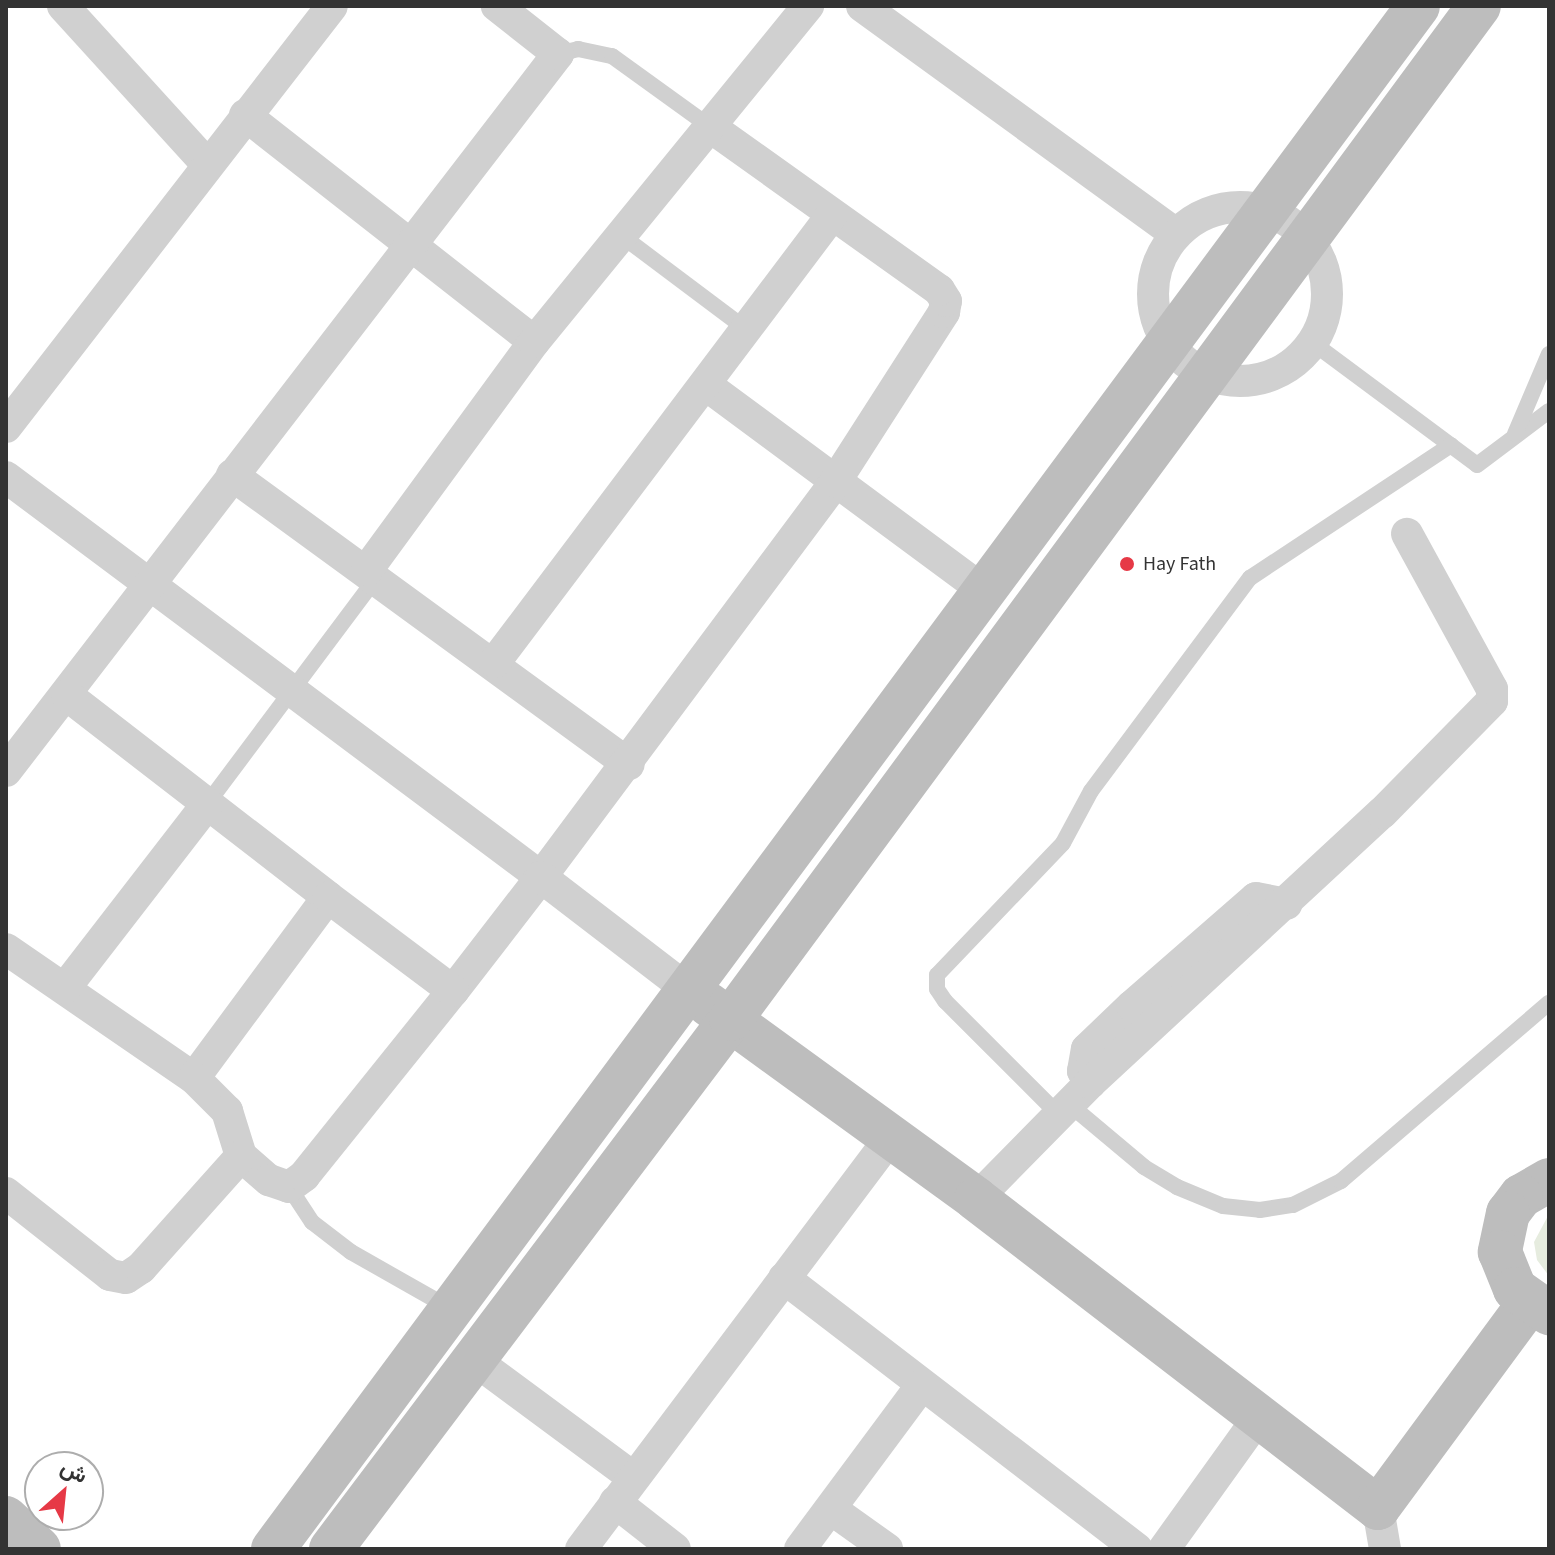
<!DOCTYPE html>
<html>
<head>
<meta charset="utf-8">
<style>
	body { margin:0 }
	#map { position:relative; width:1555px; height:1555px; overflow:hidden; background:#fff; font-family:"Source Sans 3",Vazirmatn,sans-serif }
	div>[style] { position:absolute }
	.green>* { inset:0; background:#e6ecdf }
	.lane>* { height:16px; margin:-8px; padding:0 8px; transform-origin:8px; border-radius:8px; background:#d0d0d0 }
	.street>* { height:32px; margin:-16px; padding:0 16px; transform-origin:16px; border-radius:16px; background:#d0d0d0 }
	.street>.ring { margin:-16px; padding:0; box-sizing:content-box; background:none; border:32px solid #d0d0d0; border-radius:50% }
	.secondary>* { height:44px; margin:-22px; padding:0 22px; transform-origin:22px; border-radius:22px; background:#bdbdbd }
	.dots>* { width:22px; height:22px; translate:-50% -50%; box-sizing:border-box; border:4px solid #fff; border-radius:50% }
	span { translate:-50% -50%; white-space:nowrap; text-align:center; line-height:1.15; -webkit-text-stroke:8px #fff; paint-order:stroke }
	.poi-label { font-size:20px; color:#333 }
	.left { translate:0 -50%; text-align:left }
	.frame { position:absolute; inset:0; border:8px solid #333; pointer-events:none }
	.north { position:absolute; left:24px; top:1451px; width:80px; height:80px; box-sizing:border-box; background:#fff; border:2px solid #adadad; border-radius:50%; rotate:27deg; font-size:22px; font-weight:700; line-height:32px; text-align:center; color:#333 }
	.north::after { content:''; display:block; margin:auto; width:28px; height:36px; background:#e63946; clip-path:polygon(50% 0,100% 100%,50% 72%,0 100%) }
</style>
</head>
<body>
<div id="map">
	<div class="green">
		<div style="clip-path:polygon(1549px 1214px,1549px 1276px,1537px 1260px,1534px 1242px)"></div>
	</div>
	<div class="lane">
		<div style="left:558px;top:54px;width:21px;rotate:-14deg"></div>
		<div style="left:578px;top:49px;width:35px;rotate:12deg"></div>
		<div style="left:612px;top:56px;width:123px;rotate:35.8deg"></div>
		<div style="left:622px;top:236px;width:156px;rotate:36.9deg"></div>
		<div style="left:1313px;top:343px;width:204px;rotate:36.6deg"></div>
		<div style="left:1477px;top:465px;width:90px;rotate:-36.9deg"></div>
		<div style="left:1515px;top:434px;width:87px;rotate:-67deg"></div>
		<div style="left:207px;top:804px;width:282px;rotate:-53.2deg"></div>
		<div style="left:1069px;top:1104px;width:98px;rotate:40deg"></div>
		<div style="left:1144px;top:1167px;width:39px;rotate:31deg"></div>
		<div style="left:1177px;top:1187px;width:50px;rotate:22.4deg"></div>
		<div style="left:1223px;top:1206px;width:37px;rotate:6deg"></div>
		<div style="left:1260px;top:1210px;width:33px;rotate:-9deg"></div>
		<div style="left:1293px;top:1205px;width:54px;rotate:-26.6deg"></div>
		<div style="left:1341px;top:1181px;width:274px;rotate:-40.6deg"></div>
		<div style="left:1059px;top:1115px;width:161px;rotate:-135deg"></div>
		<div style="left:945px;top:1001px;width:14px;rotate:-124deg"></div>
		<div style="left:937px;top:989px;width:14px;rotate:-90deg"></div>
		<div style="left:937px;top:975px;width:182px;rotate:-46.3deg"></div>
		<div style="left:1063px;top:843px;width:59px;rotate:-61.7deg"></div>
		<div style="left:1091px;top:791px;width:266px;rotate:-53.3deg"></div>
		<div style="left:1250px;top:578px;width:241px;rotate:-33.5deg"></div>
		<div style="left:289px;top:1187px;width:42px;rotate:56.7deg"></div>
		<div style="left:312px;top:1222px;width:49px;rotate:37.6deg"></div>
		<div style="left:351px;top:1252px;width:112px;rotate:29.6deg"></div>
	</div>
	<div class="street">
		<div style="left:63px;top:6px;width:214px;rotate:47.7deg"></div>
		<div style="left:862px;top:6px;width:388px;rotate:36deg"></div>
		<div style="left:245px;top:115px;width:367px;rotate:38.1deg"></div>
		<div class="ring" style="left:1153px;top:207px;width:142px;height:142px"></div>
		<div style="left:706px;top:385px;width:348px;rotate:36.5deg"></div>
		<div style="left:6px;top:427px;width:532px;rotate:-52.25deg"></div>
		<div style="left:232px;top:475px;width:491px;rotate:36.1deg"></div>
		<div style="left:6px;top:477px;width:668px;rotate:36.78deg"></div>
		<div style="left:541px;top:877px;width:492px;rotate:-53.3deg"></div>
		<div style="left:835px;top:482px;width:202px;rotate:-57.3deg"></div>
		<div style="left:944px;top:312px;width:11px;rotate:-80deg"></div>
		<div style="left:946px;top:301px;width:13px;rotate:-122deg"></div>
		<div style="left:939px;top:290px;width:279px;rotate:-144.5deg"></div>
		<div style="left:367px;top:570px;width:283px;rotate:-53.8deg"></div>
		<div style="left:534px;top:342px;width:434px;rotate:-50.8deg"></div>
		<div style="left:495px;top:662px;width:560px;rotate:-52.99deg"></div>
		<div style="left:6px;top:771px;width:905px;rotate:-52.41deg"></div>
		<div style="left:558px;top:54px;width:78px;rotate:-141.8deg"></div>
		<div style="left:6px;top:949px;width:228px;rotate:34.5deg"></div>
		<div style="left:194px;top:1078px;width:225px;rotate:-53.5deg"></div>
		<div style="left:328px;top:897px;width:330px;rotate:-142.3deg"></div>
		<div style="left:65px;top:988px;width:232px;rotate:-52.3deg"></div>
		<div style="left:453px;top:991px;width:144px;rotate:-52.3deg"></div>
		<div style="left:541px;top:877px;width:184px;rotate:37.5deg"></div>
		<div style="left:194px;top:1078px;width:47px;rotate:45deg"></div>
		<div style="left:227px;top:1111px;width:47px;rotate:72.7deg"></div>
		<div style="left:241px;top:1156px;width:37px;rotate:41deg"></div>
		<div style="left:269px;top:1180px;width:21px;rotate:19deg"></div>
		<div style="left:289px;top:1187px;width:19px;rotate:-36deg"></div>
		<div style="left:304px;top:1176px;width:238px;rotate:-51.2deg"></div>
		<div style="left:453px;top:991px;width:156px;rotate:-143.1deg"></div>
		<div style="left:1090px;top:1083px;width:14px;rotate:-120deg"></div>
		<div style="left:1083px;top:1071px;width:22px;rotate:-80deg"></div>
		<div style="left:1087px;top:1049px;width:62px;rotate:-43.7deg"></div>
		<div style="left:1132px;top:1006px;width:164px;rotate:-41.1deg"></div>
		<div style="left:1256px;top:898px;width:31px;rotate:11deg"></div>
		<div style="left:6px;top:1193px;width:132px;rotate:38.3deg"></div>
		<div style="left:110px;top:1275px;width:16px;rotate:11deg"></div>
		<div style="left:126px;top:1278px;width:18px;rotate:-34deg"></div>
		<div style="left:141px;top:1268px;width:150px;rotate:-48.2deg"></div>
		<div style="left:976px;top:1199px;width:163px;rotate:-45.5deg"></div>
		<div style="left:1090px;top:1083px;width:398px;rotate:-42.8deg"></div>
		<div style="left:1382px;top:813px;width:157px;rotate:-45.5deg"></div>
		<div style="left:1492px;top:701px;width:12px;rotate:-90deg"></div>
		<div style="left:1492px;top:689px;width:177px;rotate:-118.7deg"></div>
		<div style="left:784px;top:1278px;width:445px;rotate:37.5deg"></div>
		<div style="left:473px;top:1359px;width:200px;rotate:36.5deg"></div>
		<div style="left:615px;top:1502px;width:76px;rotate:38.1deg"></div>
		<div style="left:1378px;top:1508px;width:42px;rotate:80.3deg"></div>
		<div style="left:831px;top:1509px;width:69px;rotate:35.5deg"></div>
		<div style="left:581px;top:1549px;width:516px;rotate:-53.04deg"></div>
		<div style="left:800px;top:1549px;width:204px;rotate:-53.4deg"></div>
		<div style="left:1164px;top:1549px;width:163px;rotate:-54.3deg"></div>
	</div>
	<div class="secondary">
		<div style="left:708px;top:1004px;width:331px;rotate:36deg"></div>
		<div style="left:976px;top:1199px;width:507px;rotate:37.55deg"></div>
		<div style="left:1378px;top:1508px;width:255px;rotate:-53.6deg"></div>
		<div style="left:1549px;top:1180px;width:32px;rotate:150deg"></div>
		<div style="left:1521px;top:1196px;width:21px;rotate:127deg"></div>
		<div style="left:1508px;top:1213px;width:40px;rotate:102deg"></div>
		<div style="left:1500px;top:1252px;width:40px;rotate:68deg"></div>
		<div style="left:1515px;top:1289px;width:42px;rotate:35.2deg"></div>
		<div style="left:6px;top:1518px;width:45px;rotate:43.2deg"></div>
		<div style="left:273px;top:1549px;width:1921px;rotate:-53.42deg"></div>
		<div style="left:331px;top:1549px;width:664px;rotate:-52.96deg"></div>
		<div style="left:731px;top:1019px;width:1259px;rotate:-53.56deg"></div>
	</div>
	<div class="dots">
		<div style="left:1127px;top:564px;background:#e63946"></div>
	</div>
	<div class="poi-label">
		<span class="left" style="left:1143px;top:564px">Hay Fath</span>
	</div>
	<div class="frame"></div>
	<div class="north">ش</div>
</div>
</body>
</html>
